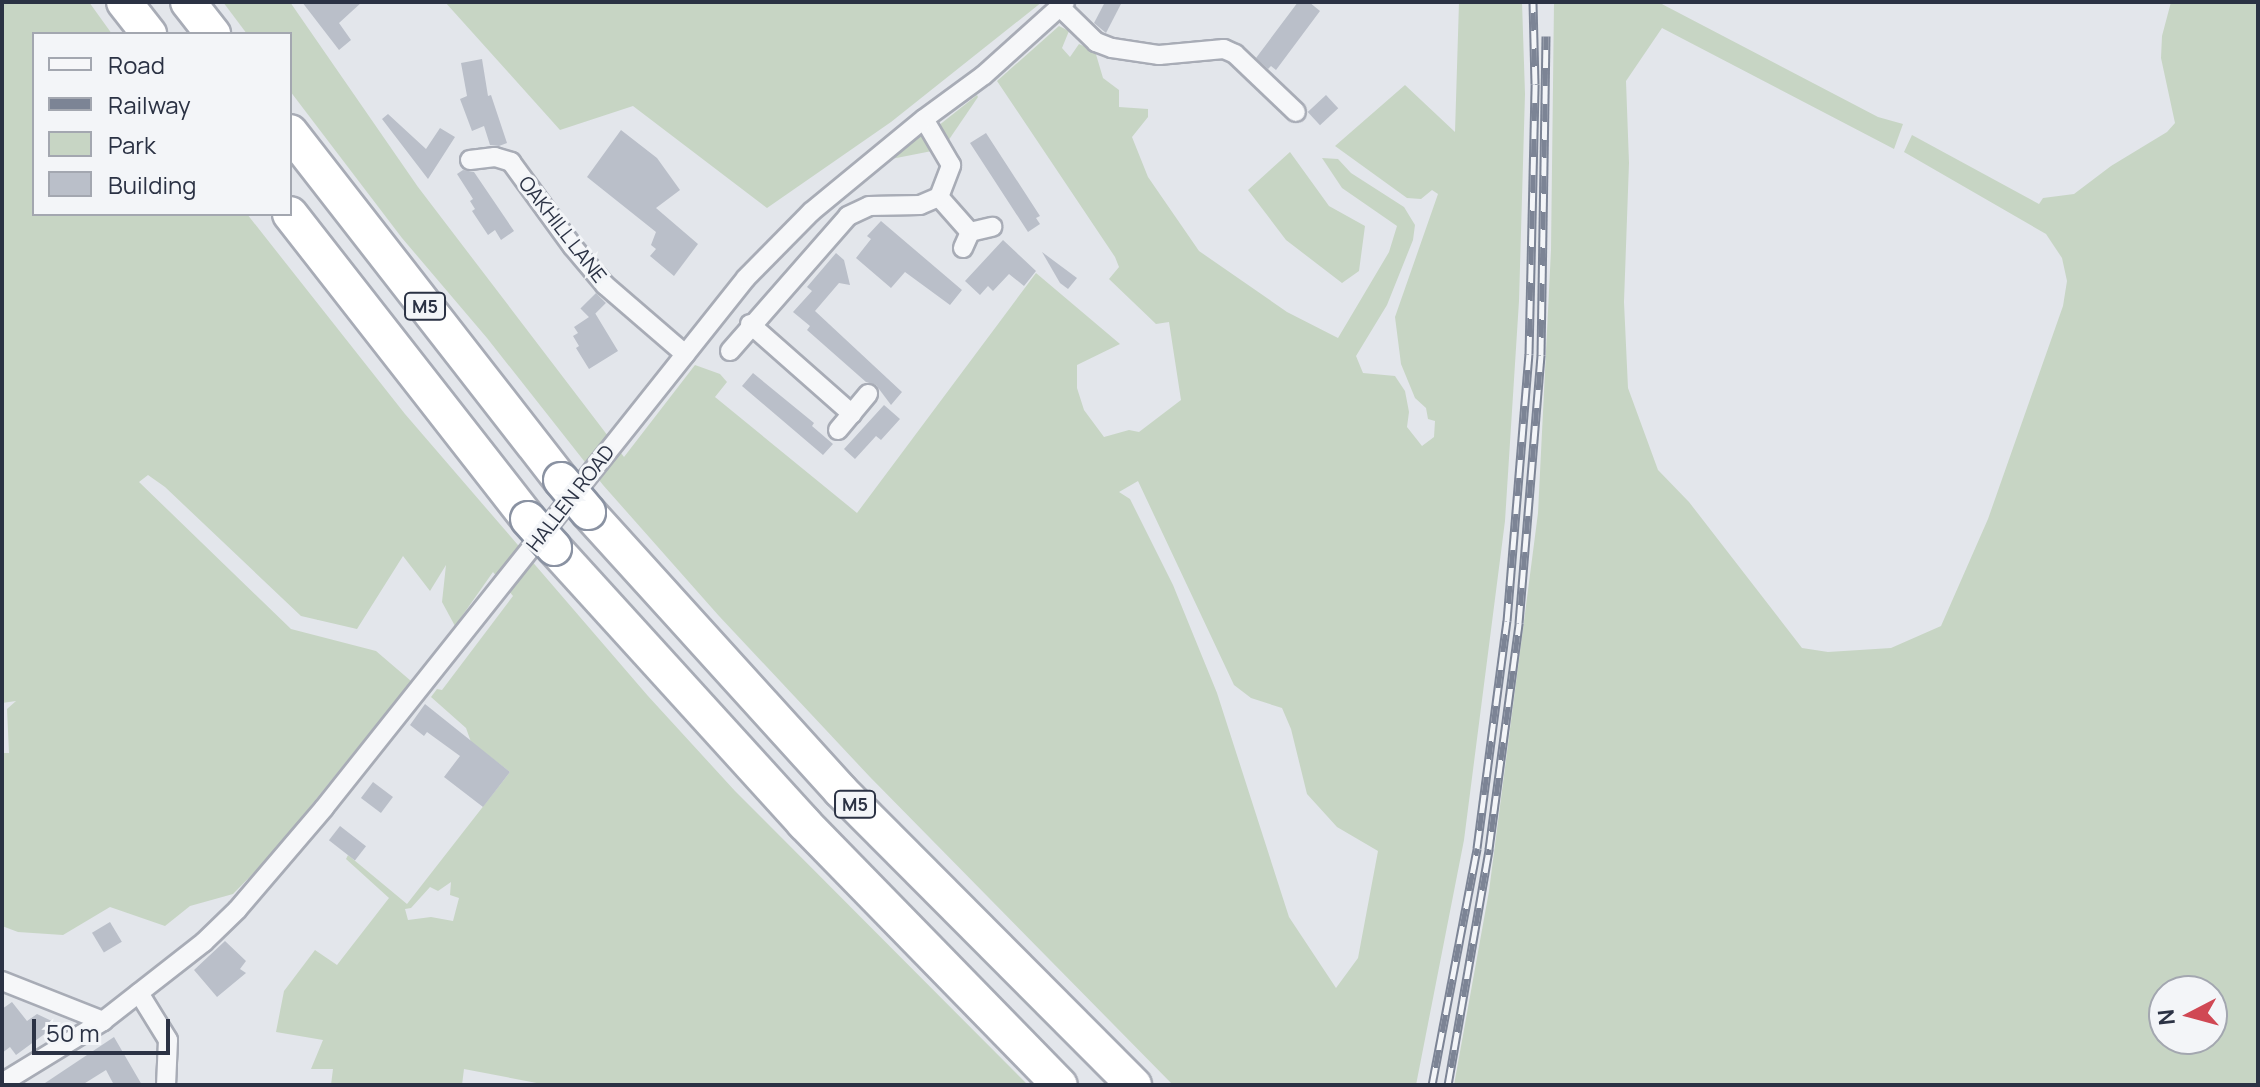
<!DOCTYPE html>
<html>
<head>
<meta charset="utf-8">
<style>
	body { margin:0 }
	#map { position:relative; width:2260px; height:1087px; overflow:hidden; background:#e3e6eb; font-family:Manrope,sans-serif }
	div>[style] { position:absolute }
	.green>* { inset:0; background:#c7d5c4 }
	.building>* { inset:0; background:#babfc9; transform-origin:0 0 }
	.roads { filter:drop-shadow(2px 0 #a8acb6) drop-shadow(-2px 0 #a8acb6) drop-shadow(0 2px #a8acb6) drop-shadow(0 -2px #a8acb6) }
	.minor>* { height:18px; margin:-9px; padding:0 9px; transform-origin:9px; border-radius:9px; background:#f6f7f9 }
	.motorway>* { height:34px; margin:-17px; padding:0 17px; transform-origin:17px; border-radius:17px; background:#fff }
	.rail>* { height:9px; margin-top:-4.5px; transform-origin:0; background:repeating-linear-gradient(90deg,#f3f5f8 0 18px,#7c8495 0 36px); box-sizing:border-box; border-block:2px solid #7c8495 }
	.bridges { filter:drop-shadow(2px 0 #8a92a2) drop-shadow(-2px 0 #8a92a2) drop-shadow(0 2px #8a92a2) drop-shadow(0 -2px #8a92a2) }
	.motorway-bridge>* { height:34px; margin:-17px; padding:0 17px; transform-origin:17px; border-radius:17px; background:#fff }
	span { translate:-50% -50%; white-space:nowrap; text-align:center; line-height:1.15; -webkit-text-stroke:6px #f3f5f8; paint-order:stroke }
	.shield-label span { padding:2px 6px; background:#f3f5f8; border:2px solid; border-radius:6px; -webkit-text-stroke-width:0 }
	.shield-label { font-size:18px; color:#2b3244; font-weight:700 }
	.street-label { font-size:20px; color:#2b3244 }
	.frame { position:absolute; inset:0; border:4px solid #2b3244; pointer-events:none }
	.legend { position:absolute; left:32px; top:32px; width:260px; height:184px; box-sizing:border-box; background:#f3f5f8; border:2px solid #a3a7b0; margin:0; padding:10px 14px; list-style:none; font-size:24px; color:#2b3244 }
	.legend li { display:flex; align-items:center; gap:16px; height:40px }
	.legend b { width:40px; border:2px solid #a3a7b0 }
	.north { position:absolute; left:2148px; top:975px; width:80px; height:80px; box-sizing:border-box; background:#f3f5f8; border:2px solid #a3a7b0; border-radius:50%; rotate:264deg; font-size:22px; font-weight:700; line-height:32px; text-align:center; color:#2b3244 }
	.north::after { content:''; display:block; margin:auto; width:28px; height:36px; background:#d04854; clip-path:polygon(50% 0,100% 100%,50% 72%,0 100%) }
	.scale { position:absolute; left:32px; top:1019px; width:138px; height:36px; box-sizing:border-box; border:4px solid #2b3244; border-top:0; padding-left:10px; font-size:24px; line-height:28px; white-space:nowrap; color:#2b3244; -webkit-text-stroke:6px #f3f5f8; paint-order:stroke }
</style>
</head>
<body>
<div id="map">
	<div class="green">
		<div style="clip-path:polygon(evenodd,2px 2px,89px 2px,112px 34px,34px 34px,34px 214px,247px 214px,405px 414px,648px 696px,735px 791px,1028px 1085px,547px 1085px,464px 1069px,462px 1085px,331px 1085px,333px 1069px,311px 1069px,323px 1040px,276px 1032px,284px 991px,315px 950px,337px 965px,389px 898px,346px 859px,348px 855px,407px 904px,510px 772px,471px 742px,466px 728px,431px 697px,437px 689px,442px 690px,513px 596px,493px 572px,455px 626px,442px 602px,446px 565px,430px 591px,403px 556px,357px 629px,301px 616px,165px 487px,148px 475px,139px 482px,291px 629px,376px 651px,411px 681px,272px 854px,233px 894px,190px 906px,165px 926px,110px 907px,63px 935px,18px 932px,2px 926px,2px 753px,9px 753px,7px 709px,16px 701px,2px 703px,2px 2px,451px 882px,450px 895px,459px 898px,453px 921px,431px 917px,408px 920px,405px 909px,411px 908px,430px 887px,438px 891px,451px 882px)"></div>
		<div style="clip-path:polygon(evenodd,223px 2px,290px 2px,418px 187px,624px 457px,695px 365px,720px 374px,727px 382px,715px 397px,857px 513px,1036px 273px,1120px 344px,1077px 365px,1077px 388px,1084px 410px,1104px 437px,1129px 430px,1139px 432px,1181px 400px,1169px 322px,1156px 324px,1109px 279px,1119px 267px,1115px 257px,997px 81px,1059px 26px,1069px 31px,1062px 48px,1070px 57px,1079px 44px,1095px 51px,1103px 78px,1119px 90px,1119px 107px,1148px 109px,1148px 117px,1132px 137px,1148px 177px,1199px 251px,1287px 312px,1338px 338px,1389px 252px,1397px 226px,1342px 188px,1322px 158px,1338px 159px,1351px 173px,1404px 207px,1415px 225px,1413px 240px,1387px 305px,1356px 356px,1363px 373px,1395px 376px,1405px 391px,1409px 412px,1407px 427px,1422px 446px,1434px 437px,1435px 421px,1428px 419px,1426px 408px,1415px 398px,1401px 364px,1395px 317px,1438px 194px,1432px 190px,1421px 199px,1407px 198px,1335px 146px,1405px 85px,1455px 132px,1459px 2px,1522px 2px,1525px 94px,1519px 301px,1505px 521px,1464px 840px,1416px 1085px,1173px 1085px,870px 777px,719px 616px,603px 485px,487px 338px,402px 238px,290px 91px,290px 34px,247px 34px,223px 2px,1138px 481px,1234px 685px,1251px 698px,1282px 708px,1291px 729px,1307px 794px,1337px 827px,1378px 851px,1358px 958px,1336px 988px,1289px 917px,1217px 693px,1173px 585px,1130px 499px,1119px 492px,1138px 481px)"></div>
		<div style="clip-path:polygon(445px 2px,1042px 2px,891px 122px,767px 208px,633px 106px,560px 130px)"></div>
		<div style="clip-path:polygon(evenodd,1554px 2px,1658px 2px,1878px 117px,1903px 124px,1894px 149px,1662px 28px,1626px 81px,1629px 163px,1624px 302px,1628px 388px,1658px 470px,1689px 502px,1802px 648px,1828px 652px,1891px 648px,1941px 626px,1988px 519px,2063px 306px,2067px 281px,2062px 258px,2046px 234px,1904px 152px,1912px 135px,2039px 204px,2043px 198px,2074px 194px,2111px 166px,2167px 132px,2175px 123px,2161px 58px,2162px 36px,2171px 2px,2258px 2px,2258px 1085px,1454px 1085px,1489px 891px,1538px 513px,1551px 250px,1554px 2px,2212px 991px,2212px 1039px,2164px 1039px,2164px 991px,2212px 991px)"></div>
		<div style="clip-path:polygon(977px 95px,978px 97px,948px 141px,938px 126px)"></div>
		<div style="clip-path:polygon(921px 125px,937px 150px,876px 162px)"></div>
		<div style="clip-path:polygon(1290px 152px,1329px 206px,1365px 226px,1359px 271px,1342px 283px,1286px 240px,1248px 190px)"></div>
	</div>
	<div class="building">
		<div style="clip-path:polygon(302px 2px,362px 2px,339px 23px,351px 40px,339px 50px)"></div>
		<div style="clip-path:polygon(1105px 2px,1122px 2px,1106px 33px,1094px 23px)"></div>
		<div style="clip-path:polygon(1298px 2px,1309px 2px,1320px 11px,1276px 70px,1271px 66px,1268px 69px,1256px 58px)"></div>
		<div style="clip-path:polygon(482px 59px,488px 96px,491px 95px,507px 143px,499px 146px,490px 145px,484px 126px,472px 131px,460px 99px,467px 96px,461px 63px)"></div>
		<div style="left:1326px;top:95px;width:18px;height:25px;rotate:47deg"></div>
		<div style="clip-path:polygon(388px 114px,426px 149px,440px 128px,455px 137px,428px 179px,382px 119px)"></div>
		<div style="clip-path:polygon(621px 130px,657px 158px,680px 190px,656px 208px,698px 244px,674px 276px,650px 256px,656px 249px,651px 245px,656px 232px,587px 177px)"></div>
		<div style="clip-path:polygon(986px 133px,1040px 216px,1036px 218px,1040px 224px,1028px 232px,970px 143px)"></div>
		<div style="clip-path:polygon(463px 170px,474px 172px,514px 231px,501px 240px,495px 230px,488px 235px,472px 211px,475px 209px,470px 201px,473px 199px,457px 174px)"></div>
		<div style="clip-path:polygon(881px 221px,962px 290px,950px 305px,905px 272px,891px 288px,856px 258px,871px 239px,867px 236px)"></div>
		<div style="clip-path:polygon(1003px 240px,1036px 271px,1024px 286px,1009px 274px,993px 291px,988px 286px,980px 295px,965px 281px)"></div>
		<div style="clip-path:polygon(1042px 252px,1077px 278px,1068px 289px,1060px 283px)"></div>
		<div style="clip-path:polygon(836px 253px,844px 260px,850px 285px,839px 283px,815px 311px,902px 392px,891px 405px,876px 385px,866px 382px,807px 330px,810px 326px,793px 312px,812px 291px,807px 287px)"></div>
		<div style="left:596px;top:293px;width:14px;height:22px;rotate:45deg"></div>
		<div style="clip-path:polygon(595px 313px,618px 351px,589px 369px,576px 348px,579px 346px,573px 336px,578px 333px,574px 327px)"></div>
		<div style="clip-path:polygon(753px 373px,814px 423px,812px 426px,833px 444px,823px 455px,742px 386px)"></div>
		<div style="clip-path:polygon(884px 405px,900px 419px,881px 440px,876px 436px,855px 459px,844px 449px)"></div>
		<div style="clip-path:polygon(425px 704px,510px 772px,483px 807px,444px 777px,460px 756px,427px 732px,424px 736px,410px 725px)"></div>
		<div style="left:373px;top:782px;width:25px;height:20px;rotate:37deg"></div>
		<div style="left:340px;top:826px;width:33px;height:18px;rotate:38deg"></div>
		<div style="left:110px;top:922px;width:23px;height:21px;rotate:59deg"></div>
		<div style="clip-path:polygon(225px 941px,246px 961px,240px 969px,246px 973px,217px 997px,194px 970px)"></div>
		<div style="clip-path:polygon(12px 1002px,27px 1021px,37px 1014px,58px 1024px,16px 1055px,10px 1047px,2px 1053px,2px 1009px)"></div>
		<div style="clip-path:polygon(114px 1037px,142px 1085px,114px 1085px,106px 1070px,82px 1085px,42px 1085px)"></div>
	</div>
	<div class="roads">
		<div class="minor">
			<div style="left:1061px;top:8px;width:49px;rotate:44.2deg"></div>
			<div style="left:1096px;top:42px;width:17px;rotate:21deg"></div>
			<div style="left:1112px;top:48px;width:48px;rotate:8.5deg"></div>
			<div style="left:1159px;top:55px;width:65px;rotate:-5.3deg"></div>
			<div style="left:1224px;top:49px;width:12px;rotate:24deg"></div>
			<div style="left:1235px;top:54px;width:84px;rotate:43.6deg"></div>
			<div style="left:470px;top:160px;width:25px;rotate:-7deg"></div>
			<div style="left:495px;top:157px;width:17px;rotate:17deg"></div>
			<div style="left:511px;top:162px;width:105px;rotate:53.9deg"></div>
			<div style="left:573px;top:247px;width:50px;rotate:49.9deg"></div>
			<div style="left:605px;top:285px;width:106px;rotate:40.8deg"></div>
			<div style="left:939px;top:197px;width:47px;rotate:48.5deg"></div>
			<div style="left:963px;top:248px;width:17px;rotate:-66deg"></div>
			<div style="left:970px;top:232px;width:23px;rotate:-13deg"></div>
			<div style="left:750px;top:324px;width:136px;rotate:41.4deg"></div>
			<div style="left:730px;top:351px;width:179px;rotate:-48.8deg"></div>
			<div style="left:848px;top:216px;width:23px;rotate:-25deg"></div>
			<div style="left:869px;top:206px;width:51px;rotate:-1.1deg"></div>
			<div style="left:920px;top:205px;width:21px;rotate:-23deg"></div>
			<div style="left:939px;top:197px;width:34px;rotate:-69deg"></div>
			<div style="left:951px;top:165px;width:53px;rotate:-120.4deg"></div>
			<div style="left:838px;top:430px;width:47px;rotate:-50.2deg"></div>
			<div style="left:2px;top:981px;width:109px;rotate:21.6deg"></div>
			<div style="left:139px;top:993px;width:55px;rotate:58.3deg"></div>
			<div style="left:168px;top:1040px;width:45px;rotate:92.5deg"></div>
			<div style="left:2px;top:1083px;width:119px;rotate:-31.5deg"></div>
			<div style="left:103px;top:1021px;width:128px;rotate:-38deg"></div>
			<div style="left:204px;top:942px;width:46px;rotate:-44.1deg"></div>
			<div style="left:237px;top:910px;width:134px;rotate:-49.5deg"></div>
			<div style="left:324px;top:808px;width:677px;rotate:-51.47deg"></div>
			<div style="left:746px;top:278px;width:93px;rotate:-45.4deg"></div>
			<div style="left:811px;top:212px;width:146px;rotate:-39.5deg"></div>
			<div style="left:924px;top:119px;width:74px;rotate:-36.3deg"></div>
			<div style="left:984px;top:75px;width:109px;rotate:-42deg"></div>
		</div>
		<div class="motorway">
			<div style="left:124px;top:2px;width:41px;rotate:52deg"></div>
			<div style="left:188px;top:2px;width:41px;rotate:52deg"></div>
			<div style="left:290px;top:132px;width:441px;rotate:52.1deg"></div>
			<div style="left:290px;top:214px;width:387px;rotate:52deg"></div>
			<div style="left:588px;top:512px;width:377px;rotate:47.8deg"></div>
			<div style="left:841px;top:791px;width:415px;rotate:45.1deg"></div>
			<div style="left:554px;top:548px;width:372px;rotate:47.7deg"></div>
			<div style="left:804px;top:823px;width:366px;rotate:45.7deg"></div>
		</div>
	</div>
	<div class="rail">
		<div style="left:1432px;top:1085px;width:241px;rotate:-79.2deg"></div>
		<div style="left:1477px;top:848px;width:229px;rotate:-82.5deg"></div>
		<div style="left:1507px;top:621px;width:268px;rotate:-85.3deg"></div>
		<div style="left:1529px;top:354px;width:270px;rotate:-88.7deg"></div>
		<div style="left:1535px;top:84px;width:82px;rotate:-91.4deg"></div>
		<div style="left:1448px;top:1085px;width:240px;rotate:-80.1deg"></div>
		<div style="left:1489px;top:849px;width:228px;rotate:-82.4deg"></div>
		<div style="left:1519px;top:623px;width:269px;rotate:-85.3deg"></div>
		<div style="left:1541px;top:355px;width:319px;rotate:-89.1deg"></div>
	</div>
	<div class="bridges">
		<div class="motorway-bridge">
			<div style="left:561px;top:480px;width:42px;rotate:49.8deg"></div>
			<div style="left:528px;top:519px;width:39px;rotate:48deg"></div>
		</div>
	</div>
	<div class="shield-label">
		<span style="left:425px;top:306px">M5</span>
		<span style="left:855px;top:804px">M5</span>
	</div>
	<div class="street-label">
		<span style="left:563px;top:229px;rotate:52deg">OAKHILL LANE</span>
		<span style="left:570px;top:498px;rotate:-52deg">HALLEN ROAD</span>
	</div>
	<div class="frame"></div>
	<ul class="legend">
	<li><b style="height:10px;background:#f6f7f9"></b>Road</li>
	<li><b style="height:10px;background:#7c8495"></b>Railway</li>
	<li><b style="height:22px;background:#c7d5c4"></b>Park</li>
	<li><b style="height:22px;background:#babfc9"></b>Building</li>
	</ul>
	<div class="north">N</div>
	<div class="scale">50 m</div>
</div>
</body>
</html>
